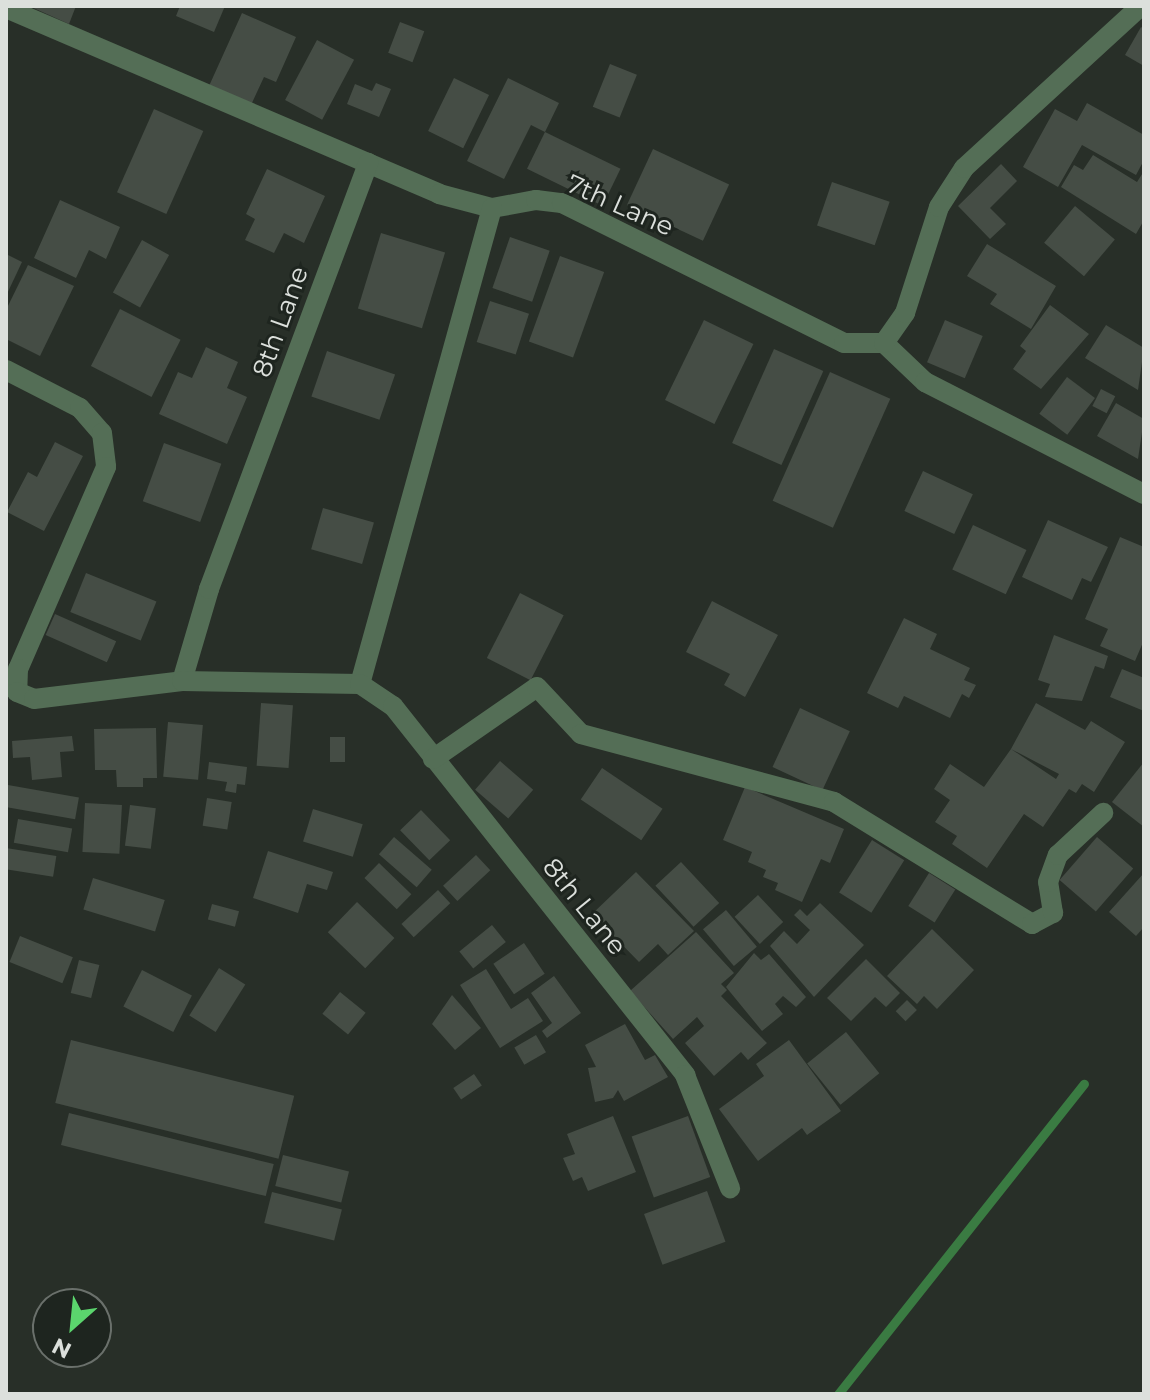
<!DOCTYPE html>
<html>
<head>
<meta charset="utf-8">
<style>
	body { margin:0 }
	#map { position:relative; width:1150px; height:1400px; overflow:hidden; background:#282f28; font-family:Montserrat,sans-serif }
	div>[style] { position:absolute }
	.stream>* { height:9px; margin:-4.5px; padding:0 4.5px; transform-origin:4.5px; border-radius:4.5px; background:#3a7b42 }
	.building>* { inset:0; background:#454d45; transform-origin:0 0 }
	.minor>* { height:20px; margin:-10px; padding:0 10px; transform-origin:10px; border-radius:10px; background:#546e56 }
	span { translate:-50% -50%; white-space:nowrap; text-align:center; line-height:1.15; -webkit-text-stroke:6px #1e251f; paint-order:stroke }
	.street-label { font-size:26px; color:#dce0dc }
	.frame { position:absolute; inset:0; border:8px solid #dce0dc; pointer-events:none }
	.north { position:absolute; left:32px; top:1288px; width:80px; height:80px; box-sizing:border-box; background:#1e251f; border:2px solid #6a706b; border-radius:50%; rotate:207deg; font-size:22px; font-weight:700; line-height:32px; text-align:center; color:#dce0dc }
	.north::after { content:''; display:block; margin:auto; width:28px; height:36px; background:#5bd56d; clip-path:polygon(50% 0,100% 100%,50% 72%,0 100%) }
</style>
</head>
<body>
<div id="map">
	<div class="stream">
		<div style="left:838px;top:1394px;width:396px;rotate:-51.6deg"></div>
	</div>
	<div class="building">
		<div style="clip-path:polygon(29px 6px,76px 6px,69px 24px)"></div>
		<div style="clip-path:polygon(180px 6px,225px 6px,214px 32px,176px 16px)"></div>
		<div style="clip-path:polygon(242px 13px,296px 37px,276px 82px,264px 77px,251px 105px,209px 86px)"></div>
		<div style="left:400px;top:22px;width:26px;height:33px;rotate:21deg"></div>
		<div style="clip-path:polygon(1141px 27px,1144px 29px,1144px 66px,1125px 55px)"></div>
		<div style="left:317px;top:40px;width:42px;height:68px;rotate:28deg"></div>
		<div style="left:610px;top:64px;width:29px;height:46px;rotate:22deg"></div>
		<div style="left:454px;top:78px;width:39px;height:59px;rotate:26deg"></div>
		<div style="clip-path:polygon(508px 78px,559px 103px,545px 132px,531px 125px,504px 179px,467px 161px)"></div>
		<div style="clip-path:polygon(376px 83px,391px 89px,379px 117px,347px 104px,355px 84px,372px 91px)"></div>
		<div style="clip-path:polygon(1087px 103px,1144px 135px,1144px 160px,1136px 175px,1082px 145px,1058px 187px,1023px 167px,1055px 109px,1077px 121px)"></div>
		<div style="left:154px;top:109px;width:54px;height:91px;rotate:24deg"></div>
		<div style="left:545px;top:132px;width:84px;height:41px;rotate:26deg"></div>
		<div style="left:653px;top:149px;width:84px;height:62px;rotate:25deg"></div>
		<div style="clip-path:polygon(1093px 155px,1137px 182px,1144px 171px,1144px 220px,1136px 234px,1061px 187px,1074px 165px,1083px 170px)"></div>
		<div style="clip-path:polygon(1001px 164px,1017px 181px,990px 208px,1006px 224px,990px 239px,958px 206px)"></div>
		<div style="clip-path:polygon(267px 169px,325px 196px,304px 243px,284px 233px,274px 253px,245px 240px,255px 219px,246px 214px)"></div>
		<div style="left:832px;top:182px;width:61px;height:46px;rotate:19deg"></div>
		<div style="clip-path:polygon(60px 200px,120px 227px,106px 259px,89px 250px,76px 278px,34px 258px)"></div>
		<div style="left:1075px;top:206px;width:52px;height:48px;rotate:40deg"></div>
		<div style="left:381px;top:233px;width:67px;height:79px;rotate:17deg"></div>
		<div style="left:510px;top:237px;width:42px;height:54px;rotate:19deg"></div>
		<div style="left:142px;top:240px;width:31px;height:60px;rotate:29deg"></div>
		<div style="clip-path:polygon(987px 244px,1056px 286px,1031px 329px,990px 304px,997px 294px,967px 276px)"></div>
		<div style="clip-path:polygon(6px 254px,22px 262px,6px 296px)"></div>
		<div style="left:560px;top:256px;width:47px;height:91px;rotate:20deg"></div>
		<div style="clip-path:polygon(28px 265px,74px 286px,40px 356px,6px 339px,6px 310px)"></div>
		<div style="left:490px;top:301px;width:41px;height:43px;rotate:18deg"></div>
		<div style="clip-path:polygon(1050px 305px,1089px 334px,1041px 389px,1013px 369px,1026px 351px,1020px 346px)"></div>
		<div style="left:120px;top:309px;width:68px;height:64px;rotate:27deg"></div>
		<div style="left:704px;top:320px;width:55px;height:89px;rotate:26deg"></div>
		<div style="left:945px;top:320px;width:41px;height:46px;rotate:23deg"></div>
		<div style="clip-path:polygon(1106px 325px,1144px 348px,1138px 390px,1085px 358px)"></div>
		<div style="clip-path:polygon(206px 347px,238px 362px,227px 388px,247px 397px,227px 444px,159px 414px,178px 372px,192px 378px)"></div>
		<div style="left:774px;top:349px;width:54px;height:103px;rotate:24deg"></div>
		<div style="left:327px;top:351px;width:72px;height:48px;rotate:19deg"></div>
		<div style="left:830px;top:372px;width:66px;height:141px;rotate:24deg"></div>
		<div style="left:1067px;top:377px;width:35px;height:46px;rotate:37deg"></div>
		<div style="left:1101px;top:389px;width:16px;height:19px;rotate:27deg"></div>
		<div style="clip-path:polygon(1116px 403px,1144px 419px,1138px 459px,1097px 436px)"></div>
		<div style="clip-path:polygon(55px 442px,83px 456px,44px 531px,7px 512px,28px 472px,37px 477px)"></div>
		<div style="left:164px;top:443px;width:61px;height:62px;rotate:20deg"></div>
		<div style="left:923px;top:471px;width:55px;height:44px;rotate:25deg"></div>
		<div style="left:323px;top:508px;width:53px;height:43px;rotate:16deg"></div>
		<div style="clip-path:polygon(1048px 520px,1108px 547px,1091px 582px,1082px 578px,1072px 600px,1022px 577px)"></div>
		<div style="left:973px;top:525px;width:59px;height:49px;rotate:25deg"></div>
		<div style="clip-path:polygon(1120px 537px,1144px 547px,1144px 640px,1135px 661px,1100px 646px,1108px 629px,1085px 619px)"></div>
		<div style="left:86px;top:573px;width:76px;height:42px;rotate:22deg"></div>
		<div style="left:520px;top:593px;width:49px;height:73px;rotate:27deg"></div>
		<div style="clip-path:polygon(712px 601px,778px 635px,745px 697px,724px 685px,730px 674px,686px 652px)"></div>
		<div style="left:55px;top:614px;width:67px;height:23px;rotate:24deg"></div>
		<div style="clip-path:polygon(904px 618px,937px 634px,930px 649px,970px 668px,964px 680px,976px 685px,969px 698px,962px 694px,950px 718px,904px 696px,898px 708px,867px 693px)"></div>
		<div style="clip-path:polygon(1054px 635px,1108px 656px,1104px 669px,1095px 666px,1082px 701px,1045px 697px,1050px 684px,1038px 680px)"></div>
		<div style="clip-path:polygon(1122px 669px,1144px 678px,1144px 711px,1110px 697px)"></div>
		<div style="left:261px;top:703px;width:32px;height:63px;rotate:4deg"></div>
		<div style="clip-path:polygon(1036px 703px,1085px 730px,1091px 721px,1125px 742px,1094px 792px,1082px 784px,1076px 793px,1069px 789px,1043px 827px,1024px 814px,987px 868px,952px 844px,957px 836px,935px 822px,950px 800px,934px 789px,950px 764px,984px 787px,1011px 749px,1056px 779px,1059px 774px,1011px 749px)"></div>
		<div style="left:800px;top:708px;width:55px;height:65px;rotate:25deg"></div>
		<div style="left:168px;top:722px;width:35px;height:55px;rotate:5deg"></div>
		<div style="clip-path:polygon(156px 728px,157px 778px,143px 778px,143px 787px,117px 787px,116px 770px,95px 770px,94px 729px)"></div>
		<div style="clip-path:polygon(72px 736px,74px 751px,60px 752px,62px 777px,32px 780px,30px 757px,13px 758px,12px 741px)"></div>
		<div style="left:330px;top:737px;width:15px;height:25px"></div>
		<div style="left:500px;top:761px;width:44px;height:38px;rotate:41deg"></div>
		<div style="clip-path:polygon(209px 762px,247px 767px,245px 785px,237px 784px,236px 793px,225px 791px,227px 782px,207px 779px)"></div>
		<div style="clip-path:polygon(1144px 762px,1144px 827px,1112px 802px)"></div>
		<div style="left:602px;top:768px;width:73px;height:38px;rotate:34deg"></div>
		<div style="left:8px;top:785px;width:72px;height:22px;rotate:10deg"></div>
		<div style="clip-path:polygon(745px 787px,844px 829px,830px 863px,821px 859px,802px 902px,775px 890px,778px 883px,763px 877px,766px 870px,748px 862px,752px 852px,723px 840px)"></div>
		<div style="left:207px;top:798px;width:25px;height:28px;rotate:9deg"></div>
		<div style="left:85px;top:803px;width:37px;height:49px;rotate:3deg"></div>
		<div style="left:130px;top:805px;width:26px;height:41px;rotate:7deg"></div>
		<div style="left:313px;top:809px;width:52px;height:34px;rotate:17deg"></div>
		<div style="left:421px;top:810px;width:42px;height:29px;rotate:46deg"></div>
		<div style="left:18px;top:819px;width:55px;height:24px;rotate:10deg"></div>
		<div style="left:394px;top:837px;width:50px;height:23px;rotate:41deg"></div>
		<div style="left:1097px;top:837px;width:48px;height:57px;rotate:41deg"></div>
		<div style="left:872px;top:840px;width:38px;height:62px;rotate:32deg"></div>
		<div style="left:6px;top:848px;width:51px;height:21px;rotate:9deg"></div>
		<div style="clip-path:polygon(268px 851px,333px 872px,327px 890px,307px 884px,298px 913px,253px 898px)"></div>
		<div style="left:476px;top:855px;width:21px;height:45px;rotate:47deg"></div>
		<div style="left:681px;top:862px;width:56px;height:35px;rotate:47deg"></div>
		<div style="left:379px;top:863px;width:45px;height:21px;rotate:44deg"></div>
		<div style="clip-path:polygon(636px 872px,694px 931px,668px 955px,658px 944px,639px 962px,592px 914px)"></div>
		<div style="left:929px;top:873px;width:31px;height:39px;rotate:32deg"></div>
		<div style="clip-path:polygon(1144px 873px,1144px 927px,1136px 936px,1109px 912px)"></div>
		<div style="left:93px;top:878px;width:75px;height:33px;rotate:17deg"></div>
		<div style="left:438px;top:890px;width:18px;height:50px;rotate:47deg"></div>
		<div style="left:758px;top:895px;width:37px;height:32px;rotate:47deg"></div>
		<div style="left:357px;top:902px;width:52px;height:42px;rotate:44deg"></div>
		<div style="clip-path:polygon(820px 903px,864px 945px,814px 997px,770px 946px,784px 931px,797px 944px,810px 930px,794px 915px,800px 909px,807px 916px)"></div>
		<div style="left:212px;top:904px;width:28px;height:16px;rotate:15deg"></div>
		<div style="left:726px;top:910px;width:48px;height:30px;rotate:50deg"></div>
		<div style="left:492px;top:925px;width:22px;height:42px;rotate:51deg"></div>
		<div style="clip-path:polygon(932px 929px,974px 970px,937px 1009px,924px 996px,917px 1004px,887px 976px)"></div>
		<div style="clip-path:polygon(696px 932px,734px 973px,721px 984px,727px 990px,721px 996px,767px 1043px,748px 1060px,741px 1052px,714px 1076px,685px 1043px,704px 1026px,697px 1017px,673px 1039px,630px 991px)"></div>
		<div style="left:20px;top:936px;width:57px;height:28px;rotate:22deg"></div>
		<div style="left:524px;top:943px;width:37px;height:37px;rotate:56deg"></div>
		<div style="clip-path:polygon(754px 953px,761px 960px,769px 954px,806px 997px,796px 1007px,783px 996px,775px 1004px,783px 1014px,762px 1031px,726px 987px)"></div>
		<div style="clip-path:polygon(866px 959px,900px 993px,886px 1007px,875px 997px,851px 1021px,827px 998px)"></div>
		<div style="left:79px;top:960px;width:21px;height:34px;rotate:14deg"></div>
		<div style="left:219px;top:968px;width:31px;height:56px;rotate:32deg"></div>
		<div style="clip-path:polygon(486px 969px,511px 1009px,528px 998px,543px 1021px,500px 1048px,460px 985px)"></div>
		<div style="left:142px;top:970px;width:56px;height:41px;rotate:27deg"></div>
		<div style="clip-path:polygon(554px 976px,581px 1013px,547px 1038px,542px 1031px,552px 1023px,531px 993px)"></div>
		<div style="left:340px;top:992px;width:33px;height:28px;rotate:39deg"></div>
		<div style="clip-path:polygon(452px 995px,481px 1028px,455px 1050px,432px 1024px)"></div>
		<div style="left:907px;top:1000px;width:14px;height:16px;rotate:45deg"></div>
		<div style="clip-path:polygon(625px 1024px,645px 1060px,655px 1055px,668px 1077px,624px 1101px,618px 1090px,613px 1098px,595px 1102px,588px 1068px,596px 1067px,585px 1045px)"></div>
		<div style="left:846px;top:1032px;width:53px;height:50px;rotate:51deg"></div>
		<div style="left:536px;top:1035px;width:20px;height:25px;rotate:60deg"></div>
		<div style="left:71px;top:1040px;width:230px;height:65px;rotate:14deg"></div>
		<div style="clip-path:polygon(789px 1040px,841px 1111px,807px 1135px,802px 1128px,758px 1161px,719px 1109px,764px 1076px,756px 1064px)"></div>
		<div style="left:474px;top:1074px;width:14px;height:25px;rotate:56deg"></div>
		<div style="left:69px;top:1113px;width:211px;height:33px;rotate:14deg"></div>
		<div style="clip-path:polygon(613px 1116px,636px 1172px,588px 1191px,582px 1177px,573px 1181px,563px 1158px,575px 1154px,567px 1134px)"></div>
		<div style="left:688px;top:1116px;width:65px;height:60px;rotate:70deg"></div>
		<div style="left:283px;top:1155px;width:68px;height:32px;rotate:14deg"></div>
		<div style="left:707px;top:1191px;width:54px;height:67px;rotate:70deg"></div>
		<div style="left:272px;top:1192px;width:72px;height:32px;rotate:14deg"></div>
	</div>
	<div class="minor">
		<div style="left:6px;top:8px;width:471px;rotate:23.2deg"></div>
		<div style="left:439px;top:194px;width:55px;rotate:14.8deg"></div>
		<div style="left:492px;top:208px;width:45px;rotate:-10.3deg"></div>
		<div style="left:536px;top:200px;width:26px;rotate:7deg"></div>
		<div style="left:562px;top:203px;width:315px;rotate:26.4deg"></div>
		<div style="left:844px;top:343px;width:40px"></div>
		<div style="left:884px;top:343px;width:57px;rotate:43.6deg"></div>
		<div style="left:925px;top:382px;width:246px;rotate:27.1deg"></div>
		<div style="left:884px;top:343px;width:37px;rotate:-55deg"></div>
		<div style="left:905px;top:313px;width:111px;rotate:-72.2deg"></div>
		<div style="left:939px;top:207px;width:46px;rotate:-57.3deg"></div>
		<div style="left:964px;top:168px;width:240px;rotate:-42.5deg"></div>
		<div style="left:6px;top:370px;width:83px;rotate:27.2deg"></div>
		<div style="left:80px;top:408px;width:33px;rotate:49deg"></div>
		<div style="left:102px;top:433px;width:34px;rotate:83deg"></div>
		<div style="left:106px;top:467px;width:220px;rotate:113.5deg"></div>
		<div style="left:18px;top:669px;width:23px;rotate:92deg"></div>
		<div style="left:17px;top:692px;width:18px;rotate:22deg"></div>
		<div style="left:34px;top:699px;width:149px;rotate:-6.9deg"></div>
		<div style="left:182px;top:681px;width:96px;rotate:-73.6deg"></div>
		<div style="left:209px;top:589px;width:455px;rotate:-69.5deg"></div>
		<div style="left:182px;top:681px;width:178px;rotate:1deg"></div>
		<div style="left:360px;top:684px;width:494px;rotate:-74.5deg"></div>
		<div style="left:360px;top:684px;width:40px;rotate:34deg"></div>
		<div style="left:393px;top:706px;width:471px;rotate:51.6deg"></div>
		<div style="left:685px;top:1075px;width:122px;rotate:68.3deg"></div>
		<div style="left:433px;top:759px;width:126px;rotate:-34.7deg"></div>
		<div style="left:537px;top:687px;width:64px;rotate:46.9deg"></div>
		<div style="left:581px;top:734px;width:262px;rotate:15deg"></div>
		<div style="left:834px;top:802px;width:233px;rotate:31.6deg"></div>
		<div style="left:1032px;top:924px;width:24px;rotate:-28deg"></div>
		<div style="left:1053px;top:913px;width:31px;rotate:-99deg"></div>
		<div style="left:1048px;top:882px;width:29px;rotate:-70deg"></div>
		<div style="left:1058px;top:855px;width:62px;rotate:-43deg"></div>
	</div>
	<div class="street-label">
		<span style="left:620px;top:206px;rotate:24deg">7th Lane</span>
		<span style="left:281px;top:322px;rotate:-70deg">8th Lane</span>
		<span style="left:584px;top:907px;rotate:51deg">8th Lane</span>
	</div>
	<div class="frame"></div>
	<div class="north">N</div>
</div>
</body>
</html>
